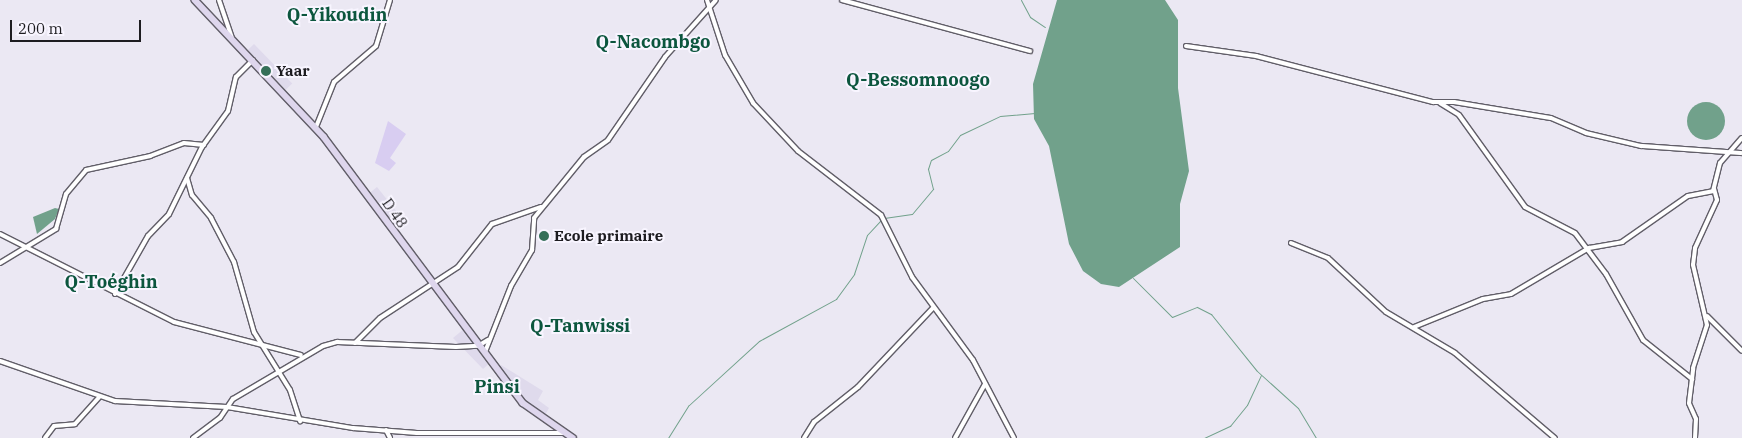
<!DOCTYPE html>
<html>
<head>
<meta charset="utf-8">
<style>
	body { margin:0 }
	#map { position:relative; width:1742px; height:438px; overflow:hidden; background:#ebe8f3; font-family:"IBM Plex Serif",serif }
	div>[style] { position:absolute }
	.built>* { inset:0; background:#dfdaec; transform-origin:0 0 }
	.green>* { inset:0; background:#d8cdf1 }
	.water>* { inset:0; background:#71a18b }
	.round { border-radius:50% }
	.stream>* { height:1px; margin:-0.5px; padding:0 0.5px; transform-origin:0.5px; border-radius:0.5px; background:#71a18b }
	.roads { filter:drop-shadow(1px 0 #615e68) drop-shadow(-1px 0 #615e68) drop-shadow(0 1px #615e68) drop-shadow(0 -1px #615e68) }
	.street>* { height:4px; margin:-2px; padding:0 2px; transform-origin:2px; border-radius:2px; background:#fff }
	.secondary>* { height:5.5px; margin:-2.75px; padding:0 2.75px; transform-origin:2.75px; border-radius:2.75px; background:#ded6ed }
	.dots>* { width:14px; height:14px; translate:-50% -50%; box-sizing:border-box; border:2px solid #f8f5ff; border-radius:50% }
	span { translate:-50% -50%; white-space:nowrap; text-align:center; line-height:1.15; -webkit-text-stroke:4px #f8f5ff; paint-order:stroke }
	.poi-label { font-size:15px; color:#1d1c20; font-weight:700 }
	.left { translate:0 -50%; text-align:left }
	.street-label { font-size:15px; color:#1d1c20 }
	.quarter-label { font-size:18px; color:#0c563e; font-weight:700 }
	.scale { position:absolute; left:10px; top:20px; width:131px; height:22px; box-sizing:border-box; border:2px solid #1d1c20; border-top:0; padding-left:6px; font-size:15px; line-height:18px; white-space:nowrap; color:#1d1c20; -webkit-text-stroke:4px #f8f5ff; paint-order:stroke }
</style>
</head>
<body>
<div id="map">
	<div class="built">
		<div style="left:254px;top:44px;width:55px;height:13px;rotate:46deg"></div>
		<div style="clip-path:polygon(377px 187px,397px 212px,385px 221px,367px 195px)"></div>
		<div style="clip-path:polygon(465px 328px,491px 362px,483px 369px,453px 338px)"></div>
		<div style="clip-path:polygon(501px 365px,543px 391px,538px 400px,549px 408px,543px 419px,496px 369px)"></div>
	</div>
	<div class="green">
		<div style="clip-path:polygon(388px 121px,406px 134px,390px 158px,396px 163px,389px 171px,375px 163px)"></div>
	</div>
	<div class="water">
		<div style="clip-path:polygon(1057px 0,1165px 0,1178px 20px,1178px 88px,1189px 171px,1180px 204px,1180px 247px,1119px 287px,1101px 284px,1083px 271px,1069px 244px,1049px 146px,1034px 119px,1033px 84px)"></div>
		<div class="round" style="left:1687px;top:102px;width:38px;height:38px"></div>
		<div style="clip-path:polygon(55px 208px,59px 209px,55px 219px,37px 234px,33px 217px)"></div>
	</div>
	<div class="stream">
		<div style="left:1021px;top:0;width:19px;rotate:62deg"></div>
		<div style="left:1030px;top:17px;width:18px;rotate:34deg"></div>
		<div style="left:884px;top:218px;width:28px;rotate:-8deg"></div>
		<div style="left:912px;top:214px;width:33px;rotate:-50deg"></div>
		<div style="left:933px;top:189px;width:21px;rotate:-104deg"></div>
		<div style="left:928px;top:169px;width:9px;rotate:-72deg"></div>
		<div style="left:931px;top:160px;width:19px;rotate:-28deg"></div>
		<div style="left:948px;top:151px;width:20px;rotate:-53deg"></div>
		<div style="left:960px;top:135px;width:44px;rotate:-25.4deg"></div>
		<div style="left:1000px;top:116px;width:35px;rotate:-5deg"></div>
		<div style="left:1133px;top:278px;width:55px;rotate:45deg"></div>
		<div style="left:1172px;top:317px;width:27px;rotate:-22deg"></div>
		<div style="left:1197px;top:307px;width:16px;rotate:27deg"></div>
		<div style="left:1211px;top:314px;width:73px;rotate:51.1deg"></div>
		<div style="left:1257px;top:371px;width:55px;rotate:42.1deg"></div>
		<div style="left:1298px;top:408px;width:35px;rotate:59deg"></div>
		<div style="left:668px;top:438px;width:39px;rotate:-58deg"></div>
		<div style="left:689px;top:405px;width:95px;rotate:-42.4deg"></div>
		<div style="left:759px;top:341px;width:88px;rotate:-28.6deg"></div>
		<div style="left:836px;top:299px;width:31px;rotate:-54deg"></div>
		<div style="left:854px;top:274px;width:41px;rotate:-71.6deg"></div>
		<div style="left:867px;top:235px;width:21px;rotate:-47deg"></div>
		<div style="left:1204px;top:438px;width:29px;rotate:-25deg"></div>
		<div style="left:1230px;top:426px;width:27px;rotate:-51deg"></div>
		<div style="left:1247px;top:405px;width:33px;rotate:-65deg"></div>
	</div>
	<div class="roads">
		<div class="street">
			<div style="left:219px;top:0;width:40px;rotate:71.1deg"></div>
			<div style="left:707px;top:0;width:58px;rotate:71.9deg"></div>
			<div style="left:725px;top:55px;width:56px;rotate:59.7deg"></div>
			<div style="left:753px;top:103px;width:66px;rotate:46.8deg"></div>
			<div style="left:798px;top:151px;width:105px;rotate:37.6deg"></div>
			<div style="left:881px;top:215px;width:69px;rotate:63.4deg"></div>
			<div style="left:912px;top:277px;width:103px;rotate:53.7deg"></div>
			<div style="left:973px;top:360px;width:88px;rotate:62.3deg"></div>
			<div style="left:842px;top:0;width:195px;rotate:15.2deg"></div>
			<div style="left:1186px;top:46px;width:71px;rotate:8.1deg"></div>
			<div style="left:1256px;top:56px;width:183px;rotate:14.6deg"></div>
			<div style="left:1433px;top:102px;width:21px"></div>
			<div style="left:1454px;top:102px;width:98px;rotate:9.4deg"></div>
			<div style="left:1551px;top:118px;width:38px;rotate:23deg"></div>
			<div style="left:1586px;top:133px;width:57px;rotate:13.3deg"></div>
			<div style="left:1641px;top:146px;width:101px;rotate:4deg"></div>
			<div style="left:1440px;top:103px;width:22px;rotate:32deg"></div>
			<div style="left:1459px;top:115px;width:113px;rotate:54.3deg"></div>
			<div style="left:1525px;top:207px;width:56px;rotate:27.5deg"></div>
			<div style="left:1575px;top:233px;width:51px;rotate:52.9deg"></div>
			<div style="left:1606px;top:274px;width:76px;rotate:60.7deg"></div>
			<div style="left:1643px;top:340px;width:63px;rotate:38.5deg"></div>
			<div style="left:316px;top:127px;width:48px;rotate:-68.2deg"></div>
			<div style="left:334px;top:82px;width:55px;rotate:-40.6deg"></div>
			<div style="left:376px;top:46px;width:48px;rotate:-73.1deg"></div>
			<div style="left:187px;top:178px;width:18px;rotate:74deg"></div>
			<div style="left:192px;top:195px;width:30px;rotate:50deg"></div>
			<div style="left:211px;top:218px;width:50px;rotate:62.4deg"></div>
			<div style="left:234px;top:262px;width:73px;rotate:74.1deg"></div>
			<div style="left:254px;top:332px;width:68px;rotate:58.2deg"></div>
			<div style="left:290px;top:390px;width:33px;rotate:72deg"></div>
			<div style="left:0;top:234px;width:195px;rotate:26.8deg"></div>
			<div style="left:174px;top:322px;width:131px;rotate:14.6deg"></div>
			<div style="left:1291px;top:243px;width:40px;rotate:22deg"></div>
			<div style="left:1328px;top:258px;width:79px;rotate:43deg"></div>
			<div style="left:1386px;top:312px;width:80px;rotate:30.7deg"></div>
			<div style="left:1455px;top:353px;width:131px;rotate:40.4deg"></div>
			<div style="left:0;top:263px;width:66px;rotate:-31.3deg"></div>
			<div style="left:56px;top:229px;width:36px;rotate:-74deg"></div>
			<div style="left:66px;top:194px;width:31px;rotate:-50deg"></div>
			<div style="left:86px;top:170px;width:66px;rotate:-12.3deg"></div>
			<div style="left:150px;top:156px;width:36px;rotate:-21deg"></div>
			<div style="left:184px;top:143px;width:20px;rotate:6deg"></div>
			<div style="left:115px;top:294px;width:67px;rotate:-60.4deg"></div>
			<div style="left:148px;top:236px;width:30px;rotate:-46deg"></div>
			<div style="left:169px;top:214px;width:75px;rotate:-63.8deg"></div>
			<div style="left:202px;top:147px;width:44px;rotate:-54.2deg"></div>
			<div style="left:228px;top:111px;width:35px;rotate:-77deg"></div>
			<div style="left:236px;top:77px;width:24px;rotate:-45deg"></div>
			<div style="left:1707px;top:316px;width:49px;rotate:45deg"></div>
			<div style="left:1414px;top:327px;width:74px;rotate:-22.1deg"></div>
			<div style="left:1483px;top:299px;width:28px;rotate:-10deg"></div>
			<div style="left:1511px;top:294px;width:91px;rotate:-30.5deg"></div>
			<div style="left:1589px;top:248px;width:34px;rotate:-10deg"></div>
			<div style="left:1622px;top:242px;width:80px;rotate:-34.9deg"></div>
			<div style="left:1688px;top:196px;width:25px;rotate:-11deg"></div>
			<div style="left:1713px;top:191px;width:29px;rotate:-76deg"></div>
			<div style="left:1720px;top:163px;width:33px;rotate:-49deg"></div>
			<div style="left:355px;top:343px;width:35px;rotate:-45deg"></div>
			<div style="left:380px;top:318px;width:93px;rotate:-33.2deg"></div>
			<div style="left:458px;top:267px;width:55px;rotate:-51.7deg"></div>
			<div style="left:492px;top:224px;width:52px;rotate:-19.1deg"></div>
			<div style="left:485px;top:352px;width:71px;rotate:-68.5deg"></div>
			<div style="left:511px;top:286px;width:42px;rotate:-59.7deg"></div>
			<div style="left:532px;top:250px;width:32px;rotate:-86deg"></div>
			<div style="left:534px;top:218px;width:79px;rotate:-50.7deg"></div>
			<div style="left:584px;top:157px;width:29px;rotate:-35deg"></div>
			<div style="left:608px;top:140px;width:101px;rotate:-55.5deg"></div>
			<div style="left:665px;top:57px;width:76px;rotate:-48.2deg"></div>
			<div style="left:0;top:361px;width:122px;rotate:19.2deg"></div>
			<div style="left:115px;top:401px;width:112px;rotate:3.1deg"></div>
			<div style="left:227px;top:407px;width:128px;rotate:9.5deg"></div>
			<div style="left:353px;top:428px;width:64px;rotate:4.5deg"></div>
			<div style="left:417px;top:433px;width:147px"></div>
			<div style="left:386px;top:430px;width:9px;rotate:63deg"></div>
			<div style="left:45px;top:438px;width:15px;rotate:-53deg"></div>
			<div style="left:54px;top:426px;width:21px;rotate:-5deg"></div>
			<div style="left:75px;top:424px;width:36px;rotate:-48deg"></div>
			<div style="left:193px;top:438px;width:34px;rotate:-37deg"></div>
			<div style="left:220px;top:418px;width:23px;rotate:-56deg"></div>
			<div style="left:233px;top:399px;width:104px;rotate:-30.5deg"></div>
			<div style="left:323px;top:346px;width:15px;rotate:-16deg"></div>
			<div style="left:337px;top:342px;width:119px;rotate:2.4deg"></div>
			<div style="left:456px;top:347px;width:22px;rotate:-3deg"></div>
			<div style="left:478px;top:346px;width:12px;rotate:-31deg"></div>
			<div style="left:804px;top:438px;width:19px;rotate:-58deg"></div>
			<div style="left:814px;top:422px;width:56px;rotate:-38.5deg"></div>
			<div style="left:858px;top:387px;width:109px;rotate:-46.5deg"></div>
			<div style="left:955px;top:438px;width:62px;rotate:-60.9deg"></div>
			<div style="left:1695px;top:438px;width:19px;rotate:-87deg"></div>
			<div style="left:1696px;top:419px;width:17px;rotate:-114deg"></div>
			<div style="left:1689px;top:403px;width:35px;rotate:-83deg"></div>
			<div style="left:1693px;top:368px;width:45px;rotate:-72deg"></div>
			<div style="left:1707px;top:325px;width:62px;rotate:-103.1deg"></div>
			<div style="left:1693px;top:265px;width:17px;rotate:-83deg"></div>
			<div style="left:1695px;top:248px;width:53px;rotate:-65.4deg"></div>
			<div style="left:1717px;top:200px;width:11px;rotate:-105deg"></div>
		</div>
		<div class="secondary">
			<div style="left:195px;top:0;width:188px;rotate:46.7deg"></div>
			<div style="left:324px;top:137px;width:332px;rotate:53.2deg"></div>
			<div style="left:523px;top:403px;width:61px;rotate:35deg"></div>
		</div>
	</div>
	<div class="dots">
		<div style="left:266px;top:71px;background:#356f58"></div>
		<div style="left:544px;top:236px;background:#356f58"></div>
	</div>
	<div class="poi-label">
		<span class="left" style="left:276px;top:71px">Yaar</span>
		<span class="left" style="left:554px;top:236px">Ecole primaire</span>
	</div>
	<div class="street-label">
		<span style="left:395px;top:213px;rotate:55deg">D 48</span>
	</div>
	<div class="quarter-label">
		<span style="left:337px;top:15px">Q-Yikoudin</span>
		<span style="left:653px;top:42px">Q-Nacombgo</span>
		<span style="left:918px;top:80px">Q-Bessomnoogo</span>
		<span style="left:111px;top:282px">Q-Toéghin</span>
		<span style="left:580px;top:326px">Q-Tanwissi</span>
		<span style="left:497px;top:387px">Pinsi</span>
	</div>
	<div class="scale">200 m</div>
</div>
</body>
</html>
